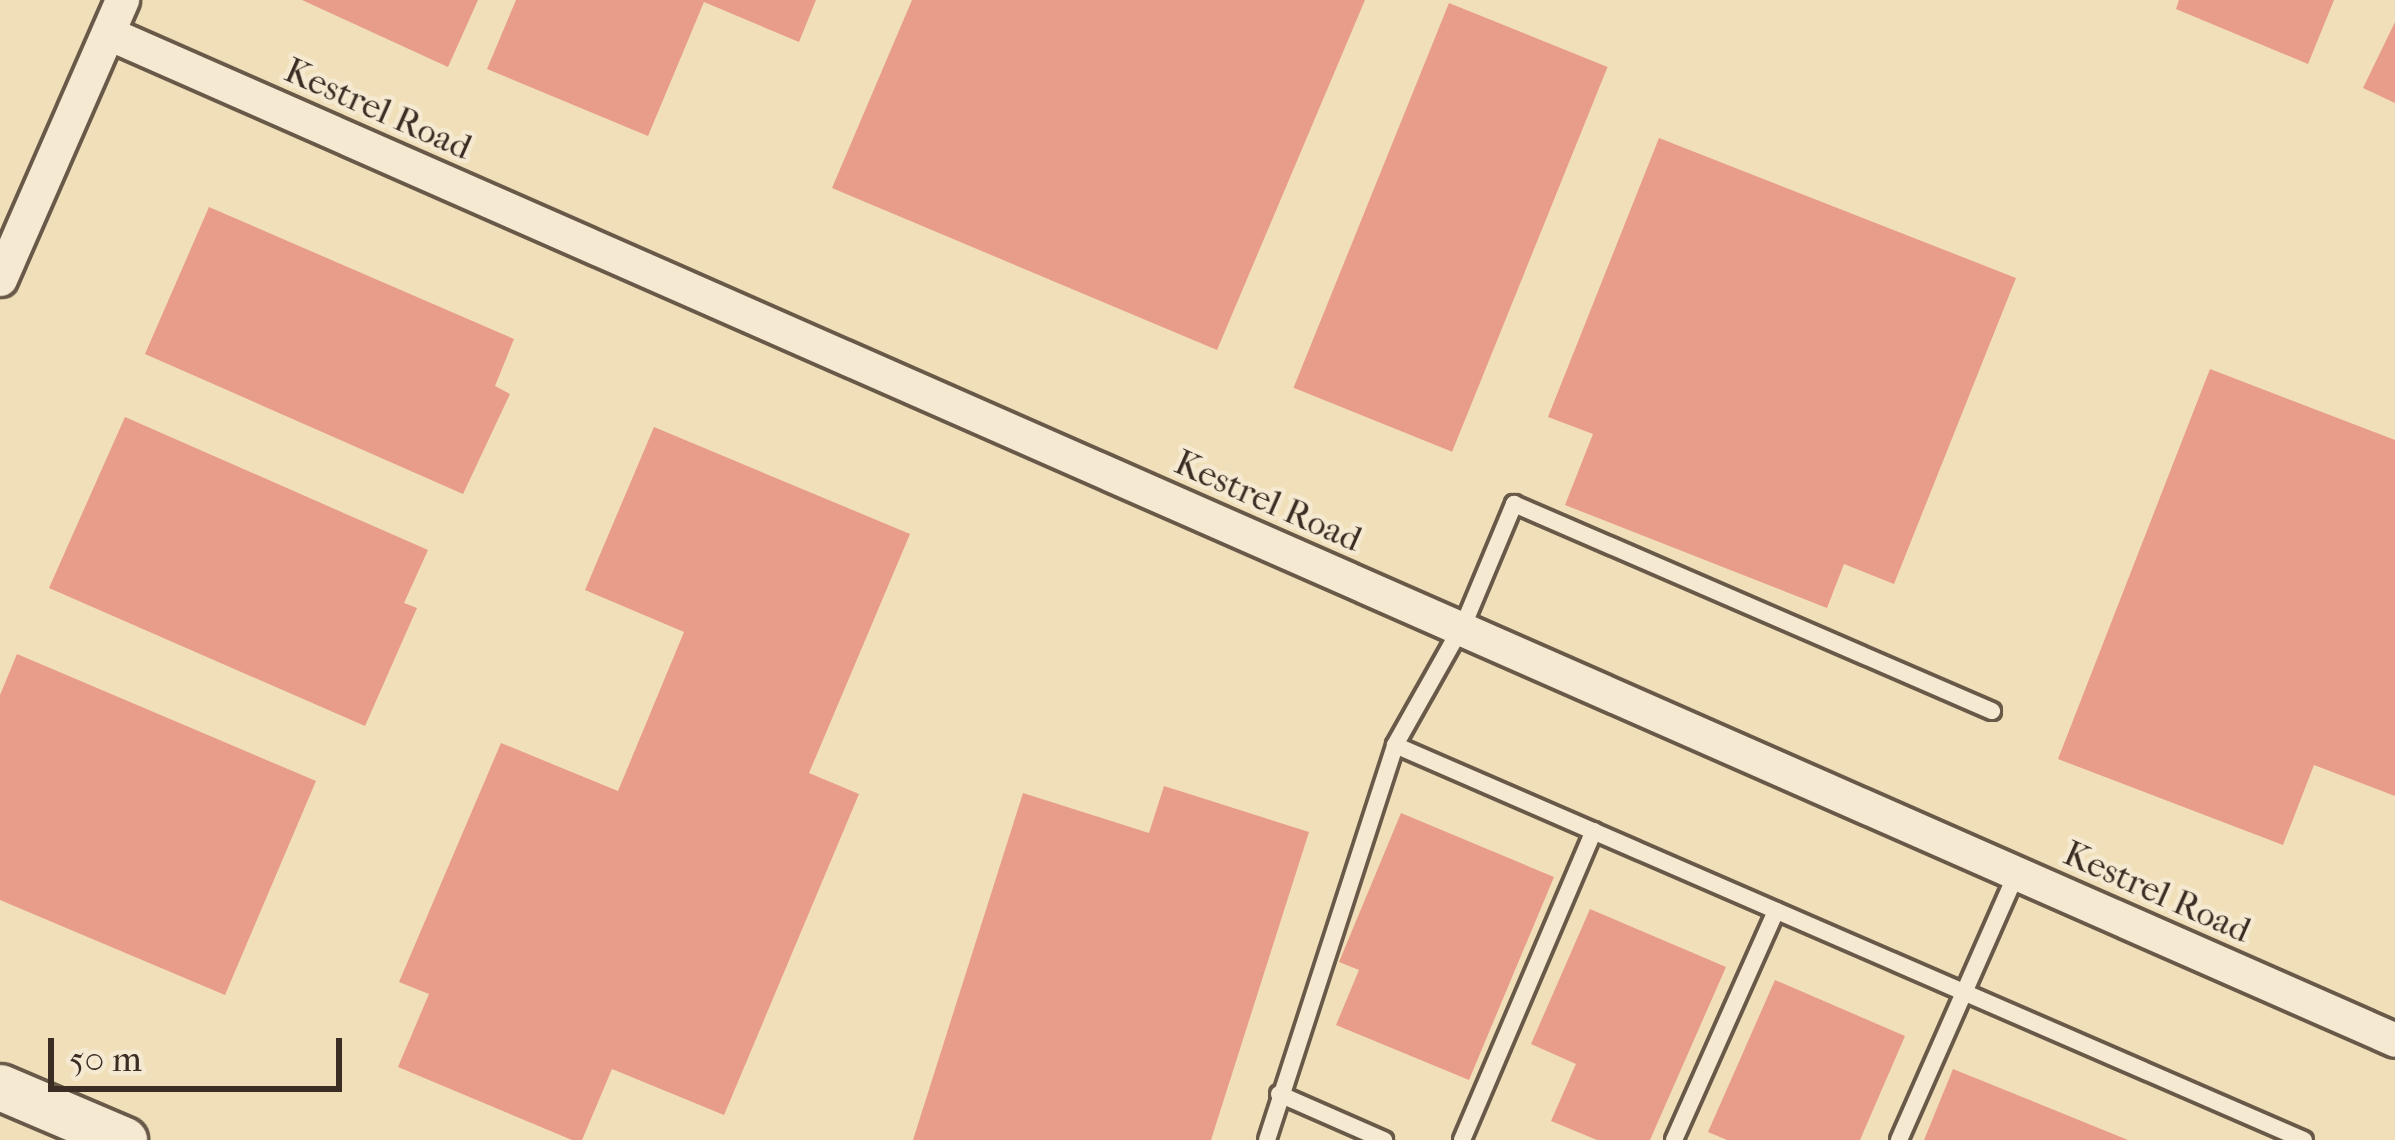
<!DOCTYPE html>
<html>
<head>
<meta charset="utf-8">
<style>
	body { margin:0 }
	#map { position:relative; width:2395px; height:1140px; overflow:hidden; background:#f0dfb8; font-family:"IM FELL French Canon",serif }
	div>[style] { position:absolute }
	.building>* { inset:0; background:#e89d8a; transform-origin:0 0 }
	.roads { filter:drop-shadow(3px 0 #685949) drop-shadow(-3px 0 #685949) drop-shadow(0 3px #685949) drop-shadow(0 -3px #685949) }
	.service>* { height:16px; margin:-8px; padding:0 8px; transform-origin:8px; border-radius:8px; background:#f5ead1 }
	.minor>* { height:33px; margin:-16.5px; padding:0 16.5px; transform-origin:16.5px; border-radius:16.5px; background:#f5ead1 }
	.secondary>* { height:45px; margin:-22.5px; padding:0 22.5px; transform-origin:22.5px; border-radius:22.5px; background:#f5ead1 }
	span { translate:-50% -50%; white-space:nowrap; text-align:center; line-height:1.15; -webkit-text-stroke:9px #f5ead1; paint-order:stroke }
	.street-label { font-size:36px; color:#3b2c24 }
	.scale { position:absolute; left:48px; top:1038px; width:294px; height:54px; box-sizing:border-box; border:6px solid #3b2c24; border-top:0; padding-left:15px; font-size:36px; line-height:42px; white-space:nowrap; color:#3b2c24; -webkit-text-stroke:9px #f5ead1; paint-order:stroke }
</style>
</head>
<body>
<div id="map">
	<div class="building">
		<div style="clip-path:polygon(302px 0,478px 0,448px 67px)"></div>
		<div style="clip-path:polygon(516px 0,816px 0,799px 42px,704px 2px,648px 136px,487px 69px)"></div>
		<div style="clip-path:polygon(912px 0,1365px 0,1217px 350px,832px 188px)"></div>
		<div style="clip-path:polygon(2179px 0,2334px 0,2308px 64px,2176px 9px)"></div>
		<div style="left:1449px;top:3px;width:171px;height:415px;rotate:22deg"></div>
		<div style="clip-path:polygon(2395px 22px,2395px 103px,2363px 88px)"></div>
		<div style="clip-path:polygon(1659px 138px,2016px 278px,1894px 584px,1844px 564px,1827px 608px,1565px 505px,1593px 434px,1548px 417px)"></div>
		<div style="clip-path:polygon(209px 207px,514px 339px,495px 386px,510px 394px,463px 494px,145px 354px)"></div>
		<div style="clip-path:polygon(2210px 369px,2395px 440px,2395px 796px,2314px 765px,2283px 845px,2058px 759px)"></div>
		<div style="clip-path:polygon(125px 417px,428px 550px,404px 603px,417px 608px,365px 726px,49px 588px)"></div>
		<div style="clip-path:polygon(654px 427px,910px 534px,809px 773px,859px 794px,724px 1115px,612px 1069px,582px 1140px,572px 1140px,398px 1067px,429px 994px,399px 982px,501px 743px,618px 791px,684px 632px,585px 590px)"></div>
		<div style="clip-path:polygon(17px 654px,316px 781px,225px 995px,0 900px,0 695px)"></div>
		<div style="clip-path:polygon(1164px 786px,1309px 832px,1211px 1140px,913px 1140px,1023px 793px,1149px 833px)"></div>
		<div style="clip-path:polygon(1401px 813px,1554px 877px,1469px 1080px,1336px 1025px,1359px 970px,1339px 962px)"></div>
		<div style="clip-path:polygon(1590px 909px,1726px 967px,1650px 1140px,1597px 1140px,1551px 1121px,1576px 1064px,1531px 1044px)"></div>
		<div style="clip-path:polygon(1775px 980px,1905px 1036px,1860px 1140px,1727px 1140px,1708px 1132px)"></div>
		<div style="clip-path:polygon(1953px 1069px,2128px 1140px,1924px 1140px)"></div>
	</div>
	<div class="roads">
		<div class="service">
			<div style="left:1395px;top:745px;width:991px;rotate:23.49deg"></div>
			<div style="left:1279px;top:1094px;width:115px;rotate:23.7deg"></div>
			<div style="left:1267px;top:1140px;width:415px;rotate:-72deg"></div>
			<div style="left:1395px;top:745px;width:145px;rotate:-60.6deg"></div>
			<div style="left:1466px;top:619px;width:125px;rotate:-67.3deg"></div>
			<div style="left:1514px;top:504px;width:521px;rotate:23.42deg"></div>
			<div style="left:1462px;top:1140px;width:336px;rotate:-66.9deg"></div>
			<div style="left:1674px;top:1140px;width:251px;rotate:-66deg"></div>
			<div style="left:1899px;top:1140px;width:292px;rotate:-66.2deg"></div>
		</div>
		<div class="minor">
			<div style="left:108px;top:33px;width:2499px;rotate:23.76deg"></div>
			<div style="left:0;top:279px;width:305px;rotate:-66.4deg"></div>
		</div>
		<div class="secondary">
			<div style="left:0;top:1087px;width:135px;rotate:23.1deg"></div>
		</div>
	</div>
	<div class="street-label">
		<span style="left:378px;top:109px;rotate:24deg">Kestrel Road</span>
		<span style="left:1268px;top:501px;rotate:24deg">Kestrel Road</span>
		<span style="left:2157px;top:892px;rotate:24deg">Kestrel Road</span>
	</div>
	<div class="scale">50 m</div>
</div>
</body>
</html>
